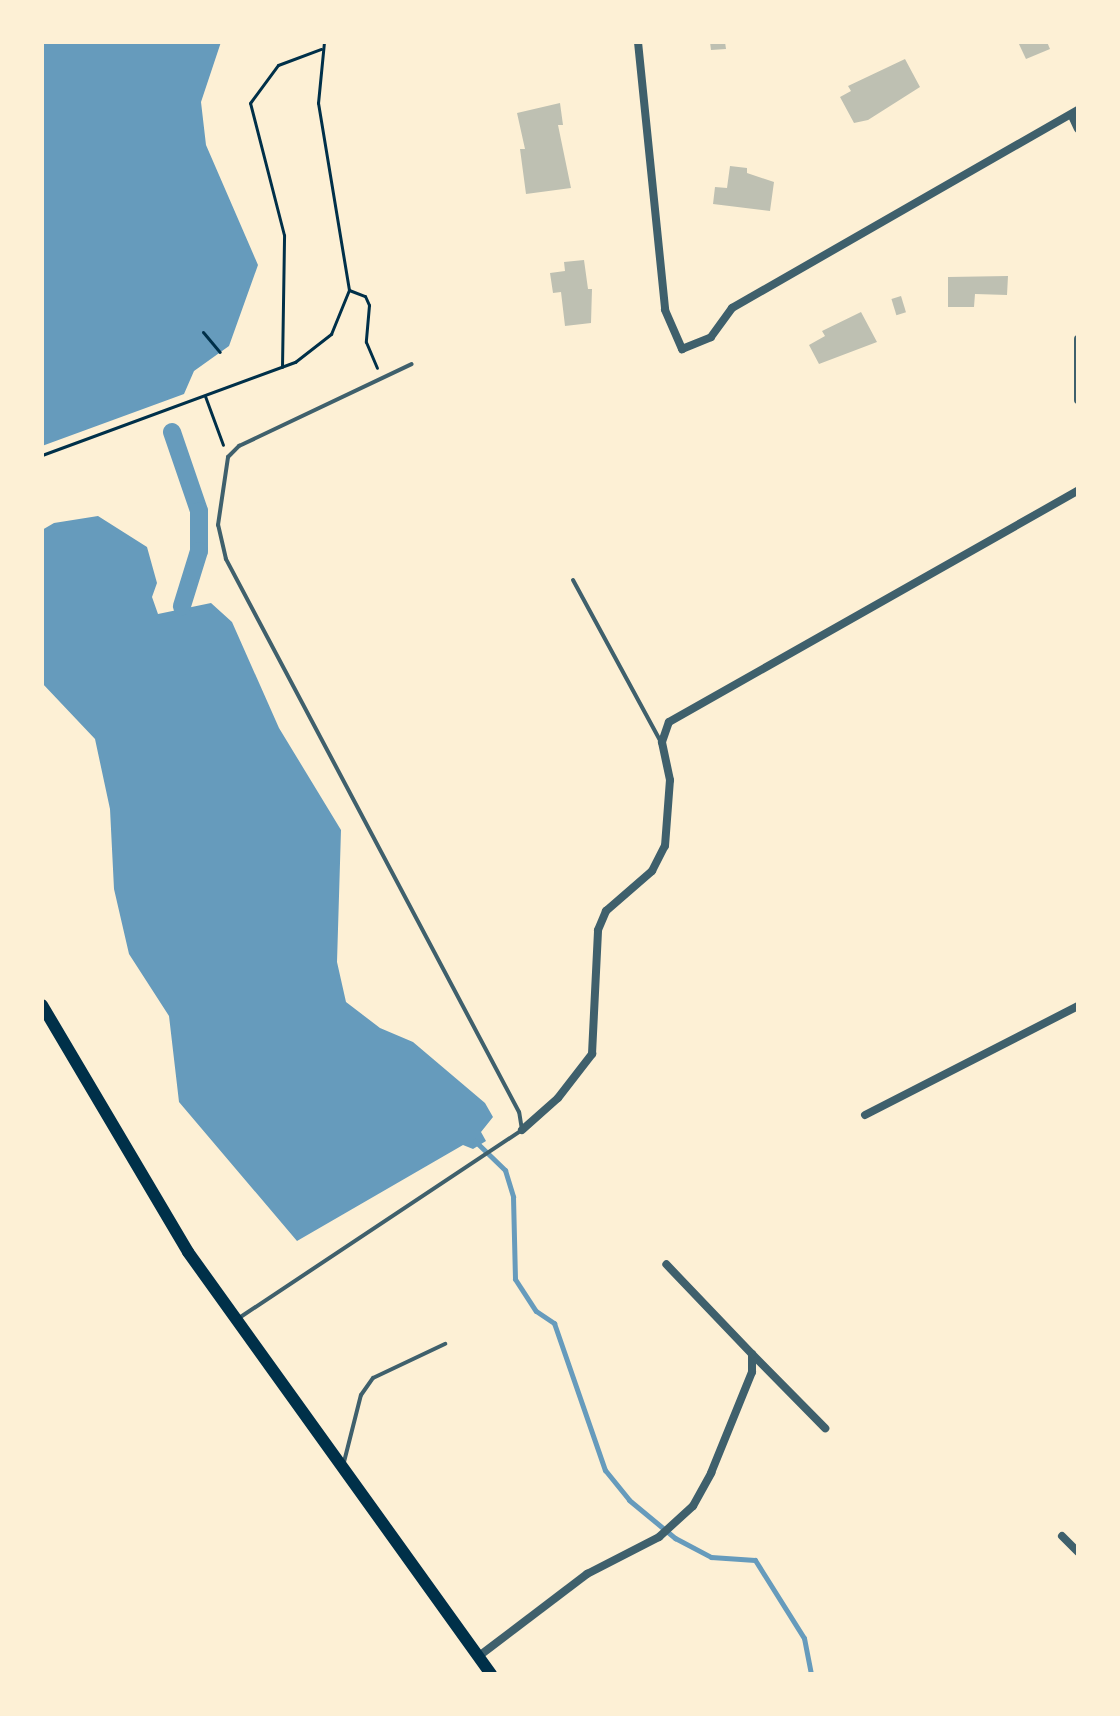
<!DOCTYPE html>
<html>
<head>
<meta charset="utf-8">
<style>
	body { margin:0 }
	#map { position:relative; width:1120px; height:1716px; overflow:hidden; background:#fdf0d5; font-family:"DM Sans",sans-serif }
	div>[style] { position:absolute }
	.water>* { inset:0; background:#669bbc }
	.stream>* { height:5px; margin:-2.5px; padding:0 2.5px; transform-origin:2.5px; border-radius:2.5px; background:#669bbc }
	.canal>* { height:18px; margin:-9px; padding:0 9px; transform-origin:9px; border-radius:9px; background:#669bbc }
	.building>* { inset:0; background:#bec0b2; transform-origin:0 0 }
	.path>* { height:3px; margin:-1.5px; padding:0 1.5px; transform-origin:1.5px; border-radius:1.5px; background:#003049 }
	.service>* { height:4px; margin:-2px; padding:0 2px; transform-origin:2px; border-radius:2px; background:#3f606c }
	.minor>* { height:8px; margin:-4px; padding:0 4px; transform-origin:4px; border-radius:4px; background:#3f606c }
	.secondary>* { height:12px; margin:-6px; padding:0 6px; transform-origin:6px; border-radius:6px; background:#003049 }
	span { translate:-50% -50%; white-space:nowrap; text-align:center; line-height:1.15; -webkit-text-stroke:6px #fdf0d5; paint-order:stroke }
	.frame { position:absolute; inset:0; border:44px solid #fdf0d5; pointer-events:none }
</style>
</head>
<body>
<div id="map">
	<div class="water">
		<div style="clip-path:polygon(42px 42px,221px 42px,201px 102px,206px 145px,258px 265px,229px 346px,194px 371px,184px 394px,42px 446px)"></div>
		<div style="clip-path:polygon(98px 516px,147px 547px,157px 583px,152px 597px,158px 614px,211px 603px,232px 622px,279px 728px,341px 830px,337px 962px,346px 1002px,380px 1028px,413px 1042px,485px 1103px,493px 1117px,481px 1132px,486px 1141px,473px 1149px,463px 1145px,297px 1241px,179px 1102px,169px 1016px,129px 954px,114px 889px,110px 809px,95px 739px,42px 683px,42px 530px,54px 523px)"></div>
	</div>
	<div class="stream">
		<div style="left:475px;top:1141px;width:42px;rotate:44deg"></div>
		<div style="left:505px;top:1170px;width:28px;rotate:73deg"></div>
		<div style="left:513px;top:1197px;width:82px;rotate:88.6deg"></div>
		<div style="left:515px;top:1279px;width:38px;rotate:57deg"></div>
		<div style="left:536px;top:1311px;width:22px;rotate:34deg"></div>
		<div style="left:554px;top:1323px;width:156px;rotate:70.9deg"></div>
		<div style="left:605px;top:1470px;width:38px;rotate:51deg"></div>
		<div style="left:629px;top:1500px;width:60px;rotate:39.6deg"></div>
		<div style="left:675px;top:1538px;width:41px;rotate:27.8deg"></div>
		<div style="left:711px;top:1557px;width:44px;rotate:3.9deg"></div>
		<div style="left:755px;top:1560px;width:92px;rotate:57.9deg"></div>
		<div style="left:804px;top:1638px;width:37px;rotate:79deg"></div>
	</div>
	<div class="canal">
		<div style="left:172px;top:432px;width:83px;rotate:71.1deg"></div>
		<div style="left:199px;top:511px;width:40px;rotate:90deg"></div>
		<div style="left:199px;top:551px;width:58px;rotate:107.2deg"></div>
	</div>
	<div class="building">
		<div style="clip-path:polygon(710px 42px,725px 42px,726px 49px,711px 50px)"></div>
		<div style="clip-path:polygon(1018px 42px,1047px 42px,1050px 49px,1026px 59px)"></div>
		<div style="clip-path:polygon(905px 59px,920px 87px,868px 120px,854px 123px,840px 97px,851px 91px,848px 86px)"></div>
		<div style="clip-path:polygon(560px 103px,563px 125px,558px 125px,571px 188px,526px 194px,520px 149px,525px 149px,517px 113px)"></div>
		<div style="clip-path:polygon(730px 166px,747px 168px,747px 173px,774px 182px,770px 211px,713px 204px,715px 187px,727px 188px)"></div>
		<div style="clip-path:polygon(584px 260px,588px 289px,592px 289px,591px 323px,565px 326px,561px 292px,553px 293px,550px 273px,565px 271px,564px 262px)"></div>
		<div style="clip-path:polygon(1008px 276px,1007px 295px,975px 294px,974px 307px,948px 307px,948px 277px)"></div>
		<div style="left:901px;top:296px;width:17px;height:10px;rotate:73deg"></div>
		<div style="clip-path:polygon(861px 312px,877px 342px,819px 364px,809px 345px,825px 336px,822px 331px)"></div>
	</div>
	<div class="path">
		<div style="left:349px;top:290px;width:17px;rotate:21deg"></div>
		<div style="left:365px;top:296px;width:10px;rotate:66deg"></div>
		<div style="left:369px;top:305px;width:37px;rotate:95deg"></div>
		<div style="left:366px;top:342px;width:28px;rotate:67deg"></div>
		<div style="left:203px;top:332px;width:26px;rotate:50deg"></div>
		<div style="left:282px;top:367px;width:132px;rotate:-89.1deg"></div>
		<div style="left:284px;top:235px;width:136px;rotate:-104.4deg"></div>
		<div style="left:250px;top:103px;width:47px;rotate:-53.6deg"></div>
		<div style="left:278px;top:65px;width:46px;rotate:-20.4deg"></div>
		<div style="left:205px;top:396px;width:52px;rotate:69.8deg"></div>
		<div style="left:42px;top:455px;width:270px;rotate:-20.2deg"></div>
		<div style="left:295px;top:362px;width:46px;rotate:-37.9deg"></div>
		<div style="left:331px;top:334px;width:48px;rotate:-67.8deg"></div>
		<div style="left:349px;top:290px;width:190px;rotate:-99.4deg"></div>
		<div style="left:318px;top:103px;width:61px;rotate:-84.4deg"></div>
	</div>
	<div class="service">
		<div style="left:573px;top:580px;width:182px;rotate:61.5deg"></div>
		<div style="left:239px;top:1318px;width:340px;rotate:-33.6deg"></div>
		<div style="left:522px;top:1130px;width:18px;rotate:-99deg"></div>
		<div style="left:519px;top:1112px;width:626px;rotate:-117.92deg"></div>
		<div style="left:226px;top:559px;width:35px;rotate:-103deg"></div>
		<div style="left:218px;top:525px;width:69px;rotate:-81.6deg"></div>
		<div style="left:228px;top:457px;width:16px;rotate:-45deg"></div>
		<div style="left:239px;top:446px;width:191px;rotate:-25.4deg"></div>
		<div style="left:344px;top:1462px;width:69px;rotate:-75.8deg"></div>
		<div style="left:361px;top:1395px;width:21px;rotate:-55deg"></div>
		<div style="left:373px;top:1378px;width:80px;rotate:-25.3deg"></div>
	</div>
	<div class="minor">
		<div style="left:638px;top:42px;width:269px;rotate:84.2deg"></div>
		<div style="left:665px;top:310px;width:43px;rotate:66.4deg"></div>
		<div style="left:682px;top:349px;width:31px;rotate:-22deg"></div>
		<div style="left:711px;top:337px;width:36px;rotate:-54deg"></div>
		<div style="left:732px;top:308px;width:399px;rotate:-29.8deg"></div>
		<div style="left:1072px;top:116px;width:14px;rotate:65deg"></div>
		<div style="left:1078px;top:339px;width:61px;rotate:90deg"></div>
		<div style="left:865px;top:1115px;width:239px;rotate:-27.1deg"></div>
		<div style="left:522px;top:1130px;width:48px;rotate:-41.6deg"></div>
		<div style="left:558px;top:1098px;width:56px;rotate:-52.3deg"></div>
		<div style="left:592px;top:1054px;width:124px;rotate:-87.2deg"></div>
		<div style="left:598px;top:930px;width:21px;rotate:-67deg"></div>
		<div style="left:606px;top:911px;width:61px;rotate:-41deg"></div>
		<div style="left:652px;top:871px;width:28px;rotate:-63deg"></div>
		<div style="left:665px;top:846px;width:66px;rotate:-85.7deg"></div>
		<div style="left:670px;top:780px;width:39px;rotate:-102deg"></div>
		<div style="left:662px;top:742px;width:21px;rotate:-71deg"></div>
		<div style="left:669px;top:722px;width:470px;rotate:-29.5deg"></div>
		<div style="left:753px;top:1355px;width:103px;rotate:45.4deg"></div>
		<div style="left:1062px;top:1536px;width:23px;rotate:45deg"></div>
		<div style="left:479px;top:1656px;width:136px;rotate:-37.2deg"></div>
		<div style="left:587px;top:1574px;width:81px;rotate:-27.2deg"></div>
		<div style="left:659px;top:1537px;width:46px;rotate:-42.4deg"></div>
		<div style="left:693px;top:1506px;width:38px;rotate:-61deg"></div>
		<div style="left:711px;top:1473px;width:109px;rotate:-67.9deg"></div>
		<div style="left:752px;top:1372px;width:18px;rotate:-90deg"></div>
		<div style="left:752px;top:1354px;width:124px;rotate:-133.7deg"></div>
	</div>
	<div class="secondary">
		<div style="left:42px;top:1005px;width:287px;rotate:59.4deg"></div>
		<div style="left:188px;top:1252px;width:520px;rotate:54.32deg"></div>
	</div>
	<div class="frame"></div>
</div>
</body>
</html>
